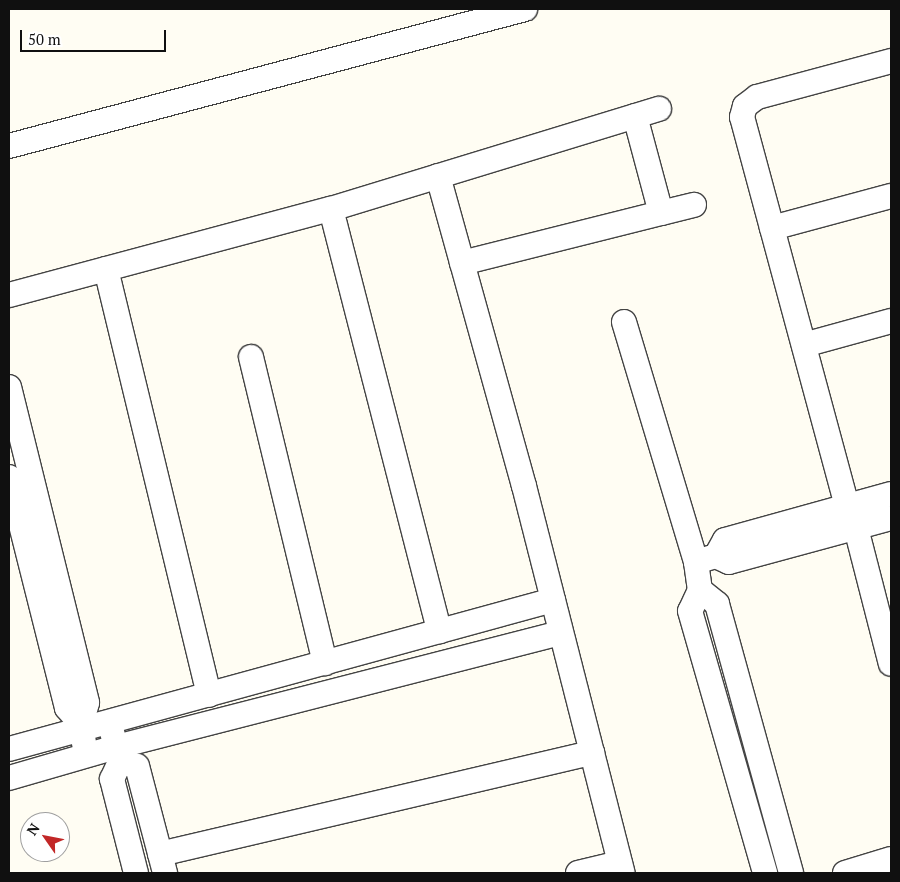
<!DOCTYPE html>
<html>
<head>
<meta charset="utf-8">
<style>
	body { margin:0 }
	#map { position:relative; width:900px; height:882px; overflow:hidden; background:#fffdf3; font-family:"PT Serif",serif }
	div>[style] { position:absolute }
	.roads { filter:drop-shadow(1px 0 #434343) drop-shadow(-1px 0 #434343) drop-shadow(0 1px #434343) drop-shadow(0 -1px #434343) }
	.street>* { height:24px; margin:-12px; padding:0 12px; transform-origin:12px; border-radius:12px; background:#fff }
	span { translate:-50% -50%; white-space:nowrap; text-align:center; line-height:1.15; -webkit-text-stroke:5px #fff; paint-order:stroke }
	.frame { position:absolute; inset:0; border:10px solid #101010; pointer-events:none }
	.north { position:absolute; left:20px; top:812px; width:50px; height:50px; box-sizing:border-box; background:#fff; border:1px solid #9f9f9f; border-radius:50%; rotate:303deg; font-size:14px; font-weight:700; line-height:20px; text-align:center; color:#101010 }
	.north::after { content:''; display:block; margin:auto; width:18px; height:22px; background:#c22727; clip-path:polygon(50% 0,100% 100%,50% 72%,0 100%) }
	.scale { position:absolute; left:20px; top:30px; width:146px; height:22px; box-sizing:border-box; border:2px solid #101010; border-top:0; padding-left:6px; font-size:15px; line-height:18px; white-space:nowrap; color:#101010; -webkit-text-stroke:4px #fff; paint-order:stroke }
</style>
</head>
<body>
<div id="map">
	<div class="roads">
		<div class="street">
			<div style="left:635px;top:116px;width:100px;rotate:75deg"></div>
			<div style="left:661px;top:213px;width:34px;rotate:-14deg"></div>
			<div style="left:9px;top:146px;width:534px;rotate:-14.87deg"></div>
			<div style="left:438px;top:176px;width:322px;rotate:74.5deg"></div>
			<div style="left:524px;top:486px;width:399px;rotate:75.7deg"></div>
			<div style="left:331px;top:209px;width:436px;rotate:75.6deg"></div>
			<div style="left:772px;top:228px;width:123px;rotate:-15.1deg"></div>
			<div style="left:462px;top:263px;width:205px;rotate:-14.1deg"></div>
			<div style="left:106px;top:269px;width:438px;rotate:76.4deg"></div>
			<div style="left:9px;top:295px;width:333px;rotate:-15deg"></div>
			<div style="left:331px;top:209px;width:343px;rotate:-17deg"></div>
			<div style="left:624px;top:322px;width:251px;rotate:73.3deg"></div>
			<div style="left:696px;top:562px;width:28px;rotate:82deg"></div>
			<div style="left:700px;top:590px;width:23px;rotate:115deg"></div>
			<div style="left:690px;top:611px;width:273px;rotate:74deg"></div>
			<div style="left:804px;top:345px;width:90px;rotate:-15.4deg"></div>
			<div style="left:251px;top:357px;width:315px;rotate:76.4deg"></div>
			<div style="left:9px;top:387px;width:325px;rotate:76.1deg"></div>
			<div style="left:87px;top:703px;width:22px;rotate:106deg"></div>
			<div style="left:81px;top:724px;width:20px;rotate:81deg"></div>
			<div style="left:9px;top:477px;width:238px;rotate:75.9deg"></div>
			<div style="left:67px;top:708px;width:21px;rotate:49deg"></div>
			<div style="left:847px;top:506px;width:403px;rotate:-105.1deg"></div>
			<div style="left:742px;top:117px;width:11px;rotate:-75deg"></div>
			<div style="left:745px;top:106px;width:15px;rotate:-37deg"></div>
			<div style="left:757px;top:97px;width:139px;rotate:-15deg"></div>
			<div style="left:856px;top:528px;width:140px;rotate:75.6deg"></div>
			<div style="left:716px;top:556px;width:18px;rotate:-61deg"></div>
			<div style="left:725px;top:540px;width:172px;rotate:-15.5deg"></div>
			<div style="left:696px;top:562px;width:21px;rotate:-17deg"></div>
			<div style="left:716px;top:556px;width:14px;rotate:25deg"></div>
			<div style="left:729px;top:562px;width:168px;rotate:-15.2deg"></div>
			<div style="left:700px;top:590px;width:22px;rotate:39deg"></div>
			<div style="left:717px;top:604px;width:279px;rotate:74.6deg"></div>
			<div style="left:112px;top:732px;width:31px;rotate:75deg"></div>
			<div style="left:120px;top:762px;width:19px;rotate:115deg"></div>
			<div style="left:112px;top:779px;width:97px;rotate:75.7deg"></div>
			<div style="left:9px;top:749px;width:564px;rotate:-15.32deg"></div>
			<div style="left:120px;top:762px;width:17px;rotate:13deg"></div>
			<div style="left:137px;top:766px;width:111px;rotate:75.3deg"></div>
			<div style="left:9px;top:778px;width:111px;rotate:-16.2deg"></div>
			<div style="left:116px;top:747px;width:459px;rotate:-14.4deg"></div>
			<div style="left:160px;top:854px;width:444px;rotate:-13.2deg"></div>
			<div style="left:578px;top:873px;width:43px;rotate:-13.4deg"></div>
			<div style="left:845px;top:873px;width:48px;rotate:-16.9deg"></div>
		</div>
	</div>
	<div class="frame"></div>
	<div class="north">N</div>
	<div class="scale">50 m</div>
</div>
</body>
</html>
